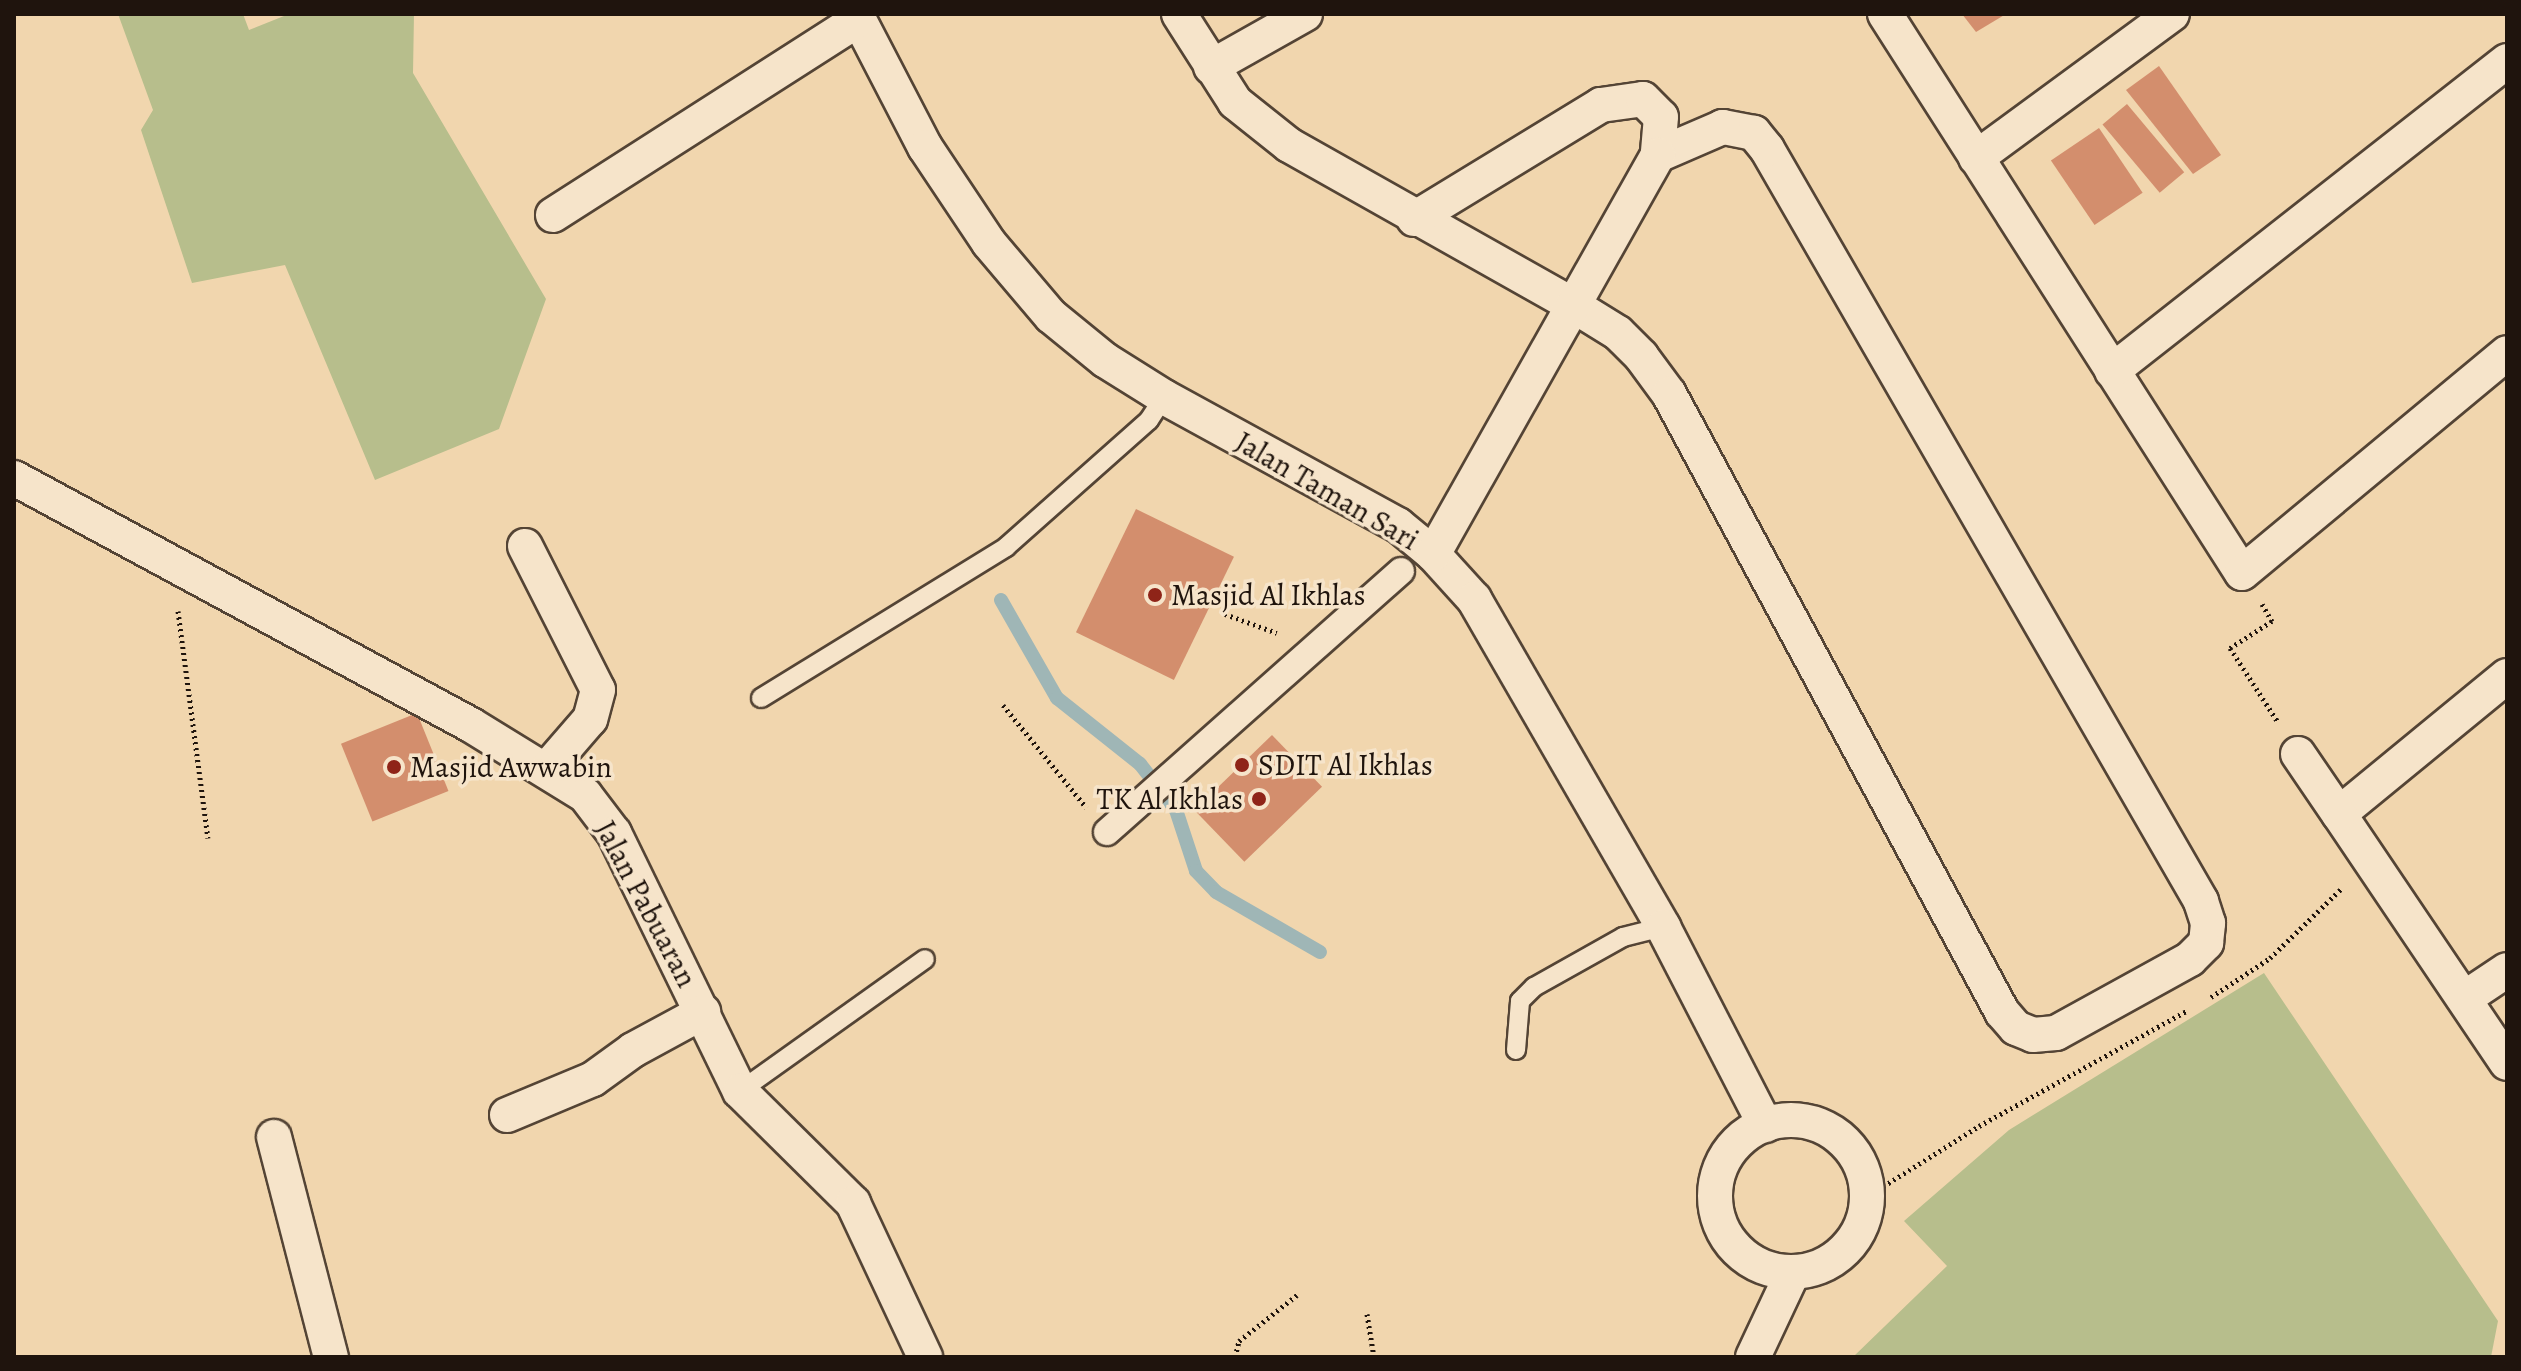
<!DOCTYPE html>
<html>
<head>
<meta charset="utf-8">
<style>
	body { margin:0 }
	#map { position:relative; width:2521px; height:1371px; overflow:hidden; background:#f1d6ae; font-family:Alegreya,serif }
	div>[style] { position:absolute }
	.green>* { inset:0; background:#b7be8c }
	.stream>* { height:14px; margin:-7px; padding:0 7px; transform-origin:7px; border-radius:7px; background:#9fb6b6 }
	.building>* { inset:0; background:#d38e6d; transform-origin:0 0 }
	.path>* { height:5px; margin-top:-2.5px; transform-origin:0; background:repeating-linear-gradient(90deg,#1f140d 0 2px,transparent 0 6px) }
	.roads { filter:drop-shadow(2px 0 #544435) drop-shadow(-2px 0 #544435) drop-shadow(0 2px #544435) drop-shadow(0 -2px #544435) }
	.service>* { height:18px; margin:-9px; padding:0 9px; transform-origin:9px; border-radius:9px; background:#f6e4ca }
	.pedestrian>* { height:26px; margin:-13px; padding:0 13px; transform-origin:13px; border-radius:13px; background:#f6e4ca }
	.minor>* { height:34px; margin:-17px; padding:0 17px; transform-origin:17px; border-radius:17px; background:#f6e4ca }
	.minor>.ring { margin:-17px; padding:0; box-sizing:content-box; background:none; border:34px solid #f6e4ca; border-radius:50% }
	.dots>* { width:22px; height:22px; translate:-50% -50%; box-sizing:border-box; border:4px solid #f6e4ca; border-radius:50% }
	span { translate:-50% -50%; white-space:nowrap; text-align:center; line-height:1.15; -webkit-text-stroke:7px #f6e4ca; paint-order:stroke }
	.street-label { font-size:30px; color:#1f140d }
	.poi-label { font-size:30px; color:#1f140d }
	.left { translate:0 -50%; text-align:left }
	.right { translate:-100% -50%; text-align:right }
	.frame { position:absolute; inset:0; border:16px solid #1f140d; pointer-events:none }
</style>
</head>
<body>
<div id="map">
	<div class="green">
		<div style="clip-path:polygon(118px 14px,243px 14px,249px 30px,289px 14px,414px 14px,413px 73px,546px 299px,499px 429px,375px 480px,285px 265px,192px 283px,141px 130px,153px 110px)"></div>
		<div style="clip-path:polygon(2264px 973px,2498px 1321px,2491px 1357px,1853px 1357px,1947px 1266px,1904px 1221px,2009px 1130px)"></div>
	</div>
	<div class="stream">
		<div style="left:1001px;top:600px;width:113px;rotate:60.3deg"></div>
		<div style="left:1057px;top:698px;width:106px;rotate:38.5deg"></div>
		<div style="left:1140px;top:764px;width:58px;rotate:52deg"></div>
		<div style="left:1176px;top:810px;width:64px;rotate:71.8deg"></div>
		<div style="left:1196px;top:871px;width:29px;rotate:46deg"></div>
		<div style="left:1216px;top:892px;width:120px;rotate:30deg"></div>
	</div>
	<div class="building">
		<div style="clip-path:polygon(1962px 14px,2006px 14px,1976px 32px)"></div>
		<div style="clip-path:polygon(2159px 66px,2221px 155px,2193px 174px,2126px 90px)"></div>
		<div style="left:2127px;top:104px;width:89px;height:32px;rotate:50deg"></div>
		<div style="left:2099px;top:128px;width:78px;height:58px;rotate:56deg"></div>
		<div style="left:1136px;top:509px;width:109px;height:137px;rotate:26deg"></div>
		<div style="left:417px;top:713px;width:84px;height:82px;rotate:68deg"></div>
		<div style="left:1272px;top:735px;width:72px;height:108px;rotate:46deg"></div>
	</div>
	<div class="path">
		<div style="left:2262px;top:604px;width:20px;rotate:60deg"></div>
		<div style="left:2272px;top:621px;width:50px;rotate:147.3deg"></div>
		<div style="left:2230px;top:648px;width:88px;rotate:57deg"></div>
		<div style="left:178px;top:611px;width:229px;rotate:82.5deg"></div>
		<div style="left:1225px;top:614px;width:55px;rotate:20.1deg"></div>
		<div style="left:1003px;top:705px;width:132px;rotate:50.9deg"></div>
		<div style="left:2211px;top:997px;width:71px;rotate:-33.5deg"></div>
		<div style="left:2270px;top:958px;width:99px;rotate:-44.2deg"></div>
		<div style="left:1868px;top:1196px;width:131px;rotate:-32.2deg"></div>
		<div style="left:1979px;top:1126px;width:239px;rotate:-29deg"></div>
		<div style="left:1367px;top:1314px;width:44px;rotate:80.8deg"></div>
		<div style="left:1235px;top:1357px;width:16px;rotate:-76deg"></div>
		<div style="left:1239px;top:1341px;width:74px;rotate:-38.4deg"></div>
	</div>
	<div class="roads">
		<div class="service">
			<div style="left:761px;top:698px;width:288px;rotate:-31.6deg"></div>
			<div style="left:1006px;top:547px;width:191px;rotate:-41.6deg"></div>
			<div style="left:1149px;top:420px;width:27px;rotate:-57deg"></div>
			<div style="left:1516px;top:1050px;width:49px;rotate:-85.3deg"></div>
			<div style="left:1520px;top:1001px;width:20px;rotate:-45deg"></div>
			<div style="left:1534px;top:987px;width:102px;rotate:-29.3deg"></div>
			<div style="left:1623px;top:937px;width:41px;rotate:-14deg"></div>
			<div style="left:740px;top:1091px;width:227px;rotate:-35.5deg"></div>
		</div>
		<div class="pedestrian">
			<div style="left:1107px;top:832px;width:393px;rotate:-41.6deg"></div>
		</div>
		<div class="minor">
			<div style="left:856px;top:14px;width:150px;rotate:62.6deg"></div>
			<div style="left:925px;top:147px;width:115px;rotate:56.3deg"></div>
			<div style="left:989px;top:243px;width:96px;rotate:49.7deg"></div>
			<div style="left:1051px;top:316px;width:70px;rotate:39.2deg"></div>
			<div style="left:1105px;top:360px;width:70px;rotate:32.1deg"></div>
			<div style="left:1164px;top:397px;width:267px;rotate:28.7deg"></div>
			<div style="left:1398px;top:525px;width:45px;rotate:39.6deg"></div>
			<div style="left:1433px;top:554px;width:61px;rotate:47.7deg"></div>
			<div style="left:1474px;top:599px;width:379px;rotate:60deg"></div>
			<div style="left:1663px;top:927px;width:223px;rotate:62.7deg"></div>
			<div style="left:1179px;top:14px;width:104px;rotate:57.5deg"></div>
			<div style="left:1235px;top:102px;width:69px;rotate:38.5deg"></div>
			<div style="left:1289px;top:145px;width:330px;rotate:29.4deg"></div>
			<div style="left:1576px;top:307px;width:49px;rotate:31.8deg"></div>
			<div style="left:1618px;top:333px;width:33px;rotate:45deg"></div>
			<div style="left:1641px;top:356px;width:47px;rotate:53.6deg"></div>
			<div style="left:1669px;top:394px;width:702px;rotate:61.68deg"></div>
			<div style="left:2002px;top:1012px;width:21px;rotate:49deg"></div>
			<div style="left:2016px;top:1028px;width:18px;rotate:22deg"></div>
			<div style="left:2033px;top:1035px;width:23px;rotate:-5deg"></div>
			<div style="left:2056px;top:1033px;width:153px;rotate:-28.9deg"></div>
			<div style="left:2190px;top:959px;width:23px;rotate:-45deg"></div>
			<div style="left:2206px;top:943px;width:20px;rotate:-84deg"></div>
			<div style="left:2208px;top:923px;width:23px;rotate:-108deg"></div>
			<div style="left:2201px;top:901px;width:868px;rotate:-119.99deg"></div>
			<div style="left:1767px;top:149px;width:21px;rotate:-129deg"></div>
			<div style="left:1754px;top:133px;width:32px;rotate:-169deg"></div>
			<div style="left:1723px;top:127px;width:71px;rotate:156.7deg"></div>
			<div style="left:1885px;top:14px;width:663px;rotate:57.44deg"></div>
			<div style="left:2242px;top:573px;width:344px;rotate:-39.7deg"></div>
			<div style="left:1211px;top:67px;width:108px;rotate:-29.4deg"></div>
			<div style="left:1976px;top:158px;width:243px;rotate:-36.3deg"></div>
			<div style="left:553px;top:215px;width:363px;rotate:-32.6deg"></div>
			<div style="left:1414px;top:219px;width:219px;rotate:-31.4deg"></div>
			<div style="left:1601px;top:105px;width:42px;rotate:-8.1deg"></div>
			<div style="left:1643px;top:99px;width:25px;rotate:45deg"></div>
			<div style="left:1661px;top:117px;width:38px;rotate:95deg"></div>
			<div style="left:1658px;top:155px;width:458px;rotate:119.4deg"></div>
			<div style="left:2112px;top:371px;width:502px;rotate:-38.13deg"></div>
			<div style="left:14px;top:478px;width:519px;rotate:28.39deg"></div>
			<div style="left:471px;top:725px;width:134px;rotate:31.6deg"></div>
			<div style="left:585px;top:795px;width:48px;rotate:52.7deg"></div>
			<div style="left:614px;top:833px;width:287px;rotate:64deg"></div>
			<div style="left:740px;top:1091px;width:159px;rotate:44.7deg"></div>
			<div style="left:853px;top:1203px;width:170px;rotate:64.9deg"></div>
			<div style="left:525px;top:546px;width:161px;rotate:63.1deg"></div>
			<div style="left:598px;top:690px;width:30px;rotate:105deg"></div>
			<div style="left:590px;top:719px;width:67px;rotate:130.8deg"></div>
			<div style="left:2507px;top:676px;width:217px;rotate:140.6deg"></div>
			<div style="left:2339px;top:814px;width:300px;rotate:56deg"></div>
			<div style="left:2298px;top:754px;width:73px;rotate:55.7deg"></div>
			<div style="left:2465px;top:998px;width:50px;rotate:-33.7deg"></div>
			<div style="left:507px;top:1115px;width:93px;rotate:-22.7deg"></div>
			<div style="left:593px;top:1079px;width:49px;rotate:-35.9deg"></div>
			<div style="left:633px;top:1050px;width:80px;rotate:-28.5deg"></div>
			<div class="ring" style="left:1715px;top:1120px;width:118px;height:118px"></div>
			<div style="left:274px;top:1137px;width:227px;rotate:75.5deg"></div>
			<div style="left:1753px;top:1357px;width:94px;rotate:-64.8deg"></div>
		</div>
	</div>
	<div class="dots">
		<div style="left:1155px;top:595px;background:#8f2418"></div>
		<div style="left:1242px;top:765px;background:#8f2418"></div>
		<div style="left:394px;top:767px;background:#8f2418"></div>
		<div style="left:1259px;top:799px;background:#8f2418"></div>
	</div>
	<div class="street-label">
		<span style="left:1327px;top:491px;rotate:30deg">Jalan Taman Sari</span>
		<span style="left:646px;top:904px;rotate:62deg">Jalan Pabuaran</span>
	</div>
	<div class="poi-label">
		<span class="left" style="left:1171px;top:595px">Masjid Al Ikhlas</span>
		<span class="left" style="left:1258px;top:765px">SDIT Al Ikhlas</span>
		<span class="left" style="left:410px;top:767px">Masjid Awwabin</span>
		<span class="right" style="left:1243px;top:799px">TK Al Ikhlas</span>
	</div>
	<div class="frame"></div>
</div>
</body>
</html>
